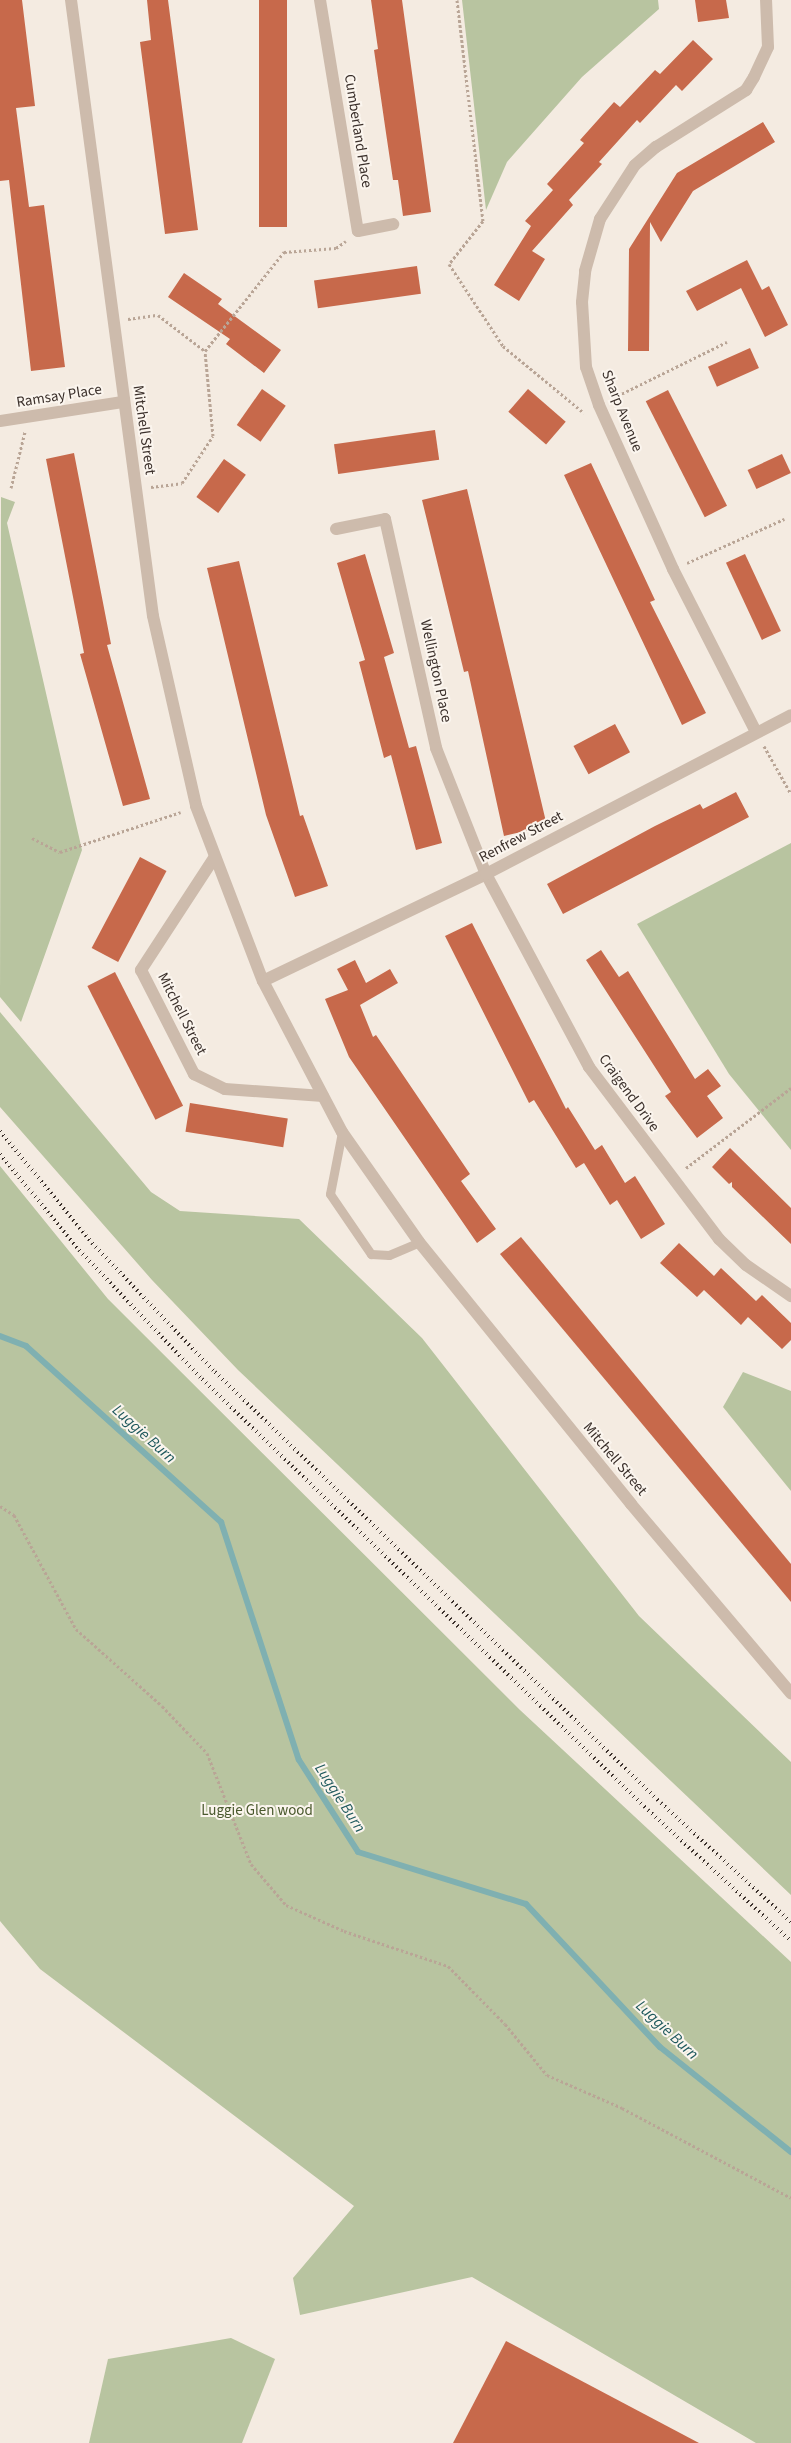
<!DOCTYPE html>
<html>
<head>
<meta charset="utf-8">
<style>
	body { margin:0 }
	#map { position:relative; width:791px; height:2443px; overflow:hidden; background:#f4ebe1; font-family:"Source Sans 3",sans-serif }
	div>[style] { position:absolute }
	.green>* { inset:0; background:#b8c4a0 }
	.stream>* { height:6px; margin:-3px; padding:0 3px; transform-origin:3px; border-radius:3px; background:#7fb0b1 }
	.building>* { inset:0; background:#c7694b; transform-origin:0 0 }
	.path>* { height:3px; margin-top:-1.5px; transform-origin:0; background:repeating-linear-gradient(90deg,#b9a596 0 2.5px,transparent 0 5px) }
	.service>* { height:9px; margin:-4.5px; padding:0 4.5px; transform-origin:4.5px; border-radius:4.5px; background:#cdbbac }
	.minor>* { height:12px; margin:-6px; padding:0 6px; transform-origin:6px; border-radius:6px; background:#cdbbac }
	.tertiary>* { height:12px; margin:-6px; padding:0 6px; transform-origin:6px; border-radius:6px; background:#cdbbac }
	.rail>* { height:4px; margin-top:-2px; transform-origin:0; background:repeating-linear-gradient(90deg,#3b302b 0 1px,transparent 0 5px) }
	span { translate:-50% -50%; white-space:nowrap; text-align:center; line-height:1.15; -webkit-text-stroke:4px #fbf5ee; paint-order:stroke }
	.street-label { font-size:15px; color:#3b302b }
	.park-label { font-size:15px; color:#4a592e }
	.water-label { font-size:16px; color:#1f595d; font-style:italic }
</style>
</head>
<body>
<div id="map">
	<div class="green">
		<div style="clip-path:polygon(462px 0,658px 0,659px 9px,582px 77px,507px 162px,486px 210px)"></div>
		<div style="clip-path:polygon(1px 497px,15px 502px,7px 523px,82px 850px,21px 1022px,0 997px)"></div>
		<div style="clip-path:polygon(791px 843px,791px 1150px,729px 1074px,637px 924px)"></div>
		<div style="clip-path:polygon(0 1012px,151px 1192px,180px 1211px,299px 1219px,422px 1338px,639px 1616px,791px 1762px,791px 1895px,238px 1370px,152px 1280px,0 1107px)"></div>
		<div style="clip-path:polygon(0 1166px,108px 1299px,520px 1710px,791px 1962px,791px 2443px,756px 2443px,472px 2277px,300px 2315px,293px 2278px,354px 2206px,40px 1969px,0 1921px)"></div>
		<div style="clip-path:polygon(743px 1372px,791px 1391px,791px 1491px,723px 1407px)"></div>
		<div style="clip-path:polygon(231px 2338px,275px 2359px,242px 2443px,89px 2443px,108px 2359px)"></div>
	</div>
	<div class="stream">
		<div style="left:0;top:1336px;width:28px;rotate:21deg"></div>
		<div style="left:26px;top:1346px;width:263px;rotate:42.1deg"></div>
		<div style="left:221px;top:1522px;width:250px;rotate:71.9deg"></div>
		<div style="left:299px;top:1760px;width:109px;rotate:57.3deg"></div>
		<div style="left:358px;top:1852px;width:176px;rotate:17.2deg"></div>
		<div style="left:526px;top:1904px;width:196px;rotate:46.9deg"></div>
		<div style="left:660px;top:2047px;width:168px;rotate:38.7deg"></div>
	</div>
	<div class="building">
		<div style="clip-path:polygon(0 0,22px 0,35px 106px,16px 108px,29px 207px,44px 205px,65px 367px,31px 371px,9px 180px,0 181px)"></div>
		<div style="clip-path:polygon(147px 0,168px 0,198px 230px,165px 234px,140px 42px,151px 40px)"></div>
		<div style="left:259px;top:0;width:28px;height:227px"></div>
		<div style="clip-path:polygon(371px 0,402px 0,431px 212px,403px 216px,398px 180px,393px 180px,386px 133px,374px 50px,378px 49px)"></div>
		<div style="clip-path:polygon(695px 0,726px 0,729px 18px,698px 22px)"></div>
		<div style="clip-path:polygon(693px 40px,713px 59px,682px 91px,676px 85px,640px 123px,637px 120px,599px 162px,602px 164px,569px 200px,573px 205px,532px 251px,545px 259px,519px 301px,494px 285px,531px 226px,525px 221px,553px 190px,547px 184px,584px 143px,580px 140px,614px 102px,620px 107px,655px 70px,660px 74px)"></div>
		<div style="clip-path:polygon(763px 122px,775px 142px,693px 191px,661px 242px,650px 222px,649px 351px,628px 351px,629px 249px,677px 173px)"></div>
		<div style="clip-path:polygon(747px 260px,762px 290px,769px 286px,788px 325px,765px 337px,741px 288px,697px 311px,686px 291px)"></div>
		<div style="left:417px;top:266px;width:28px;height:104px;rotate:82deg"></div>
		<div style="clip-path:polygon(184px 273px,222px 299px,218px 304px,281px 350px,264px 373px,226px 344px,230px 339px,168px 297px)"></div>
		<div style="left:750px;top:348px;width:22px;height:46px;rotate:66deg"></div>
		<div style="left:262px;top:389px;width:29px;height:44px;rotate:35deg"></div>
		<div style="left:528px;top:389px;width:50px;height:30px;rotate:41deg"></div>
		<div style="left:668px;top:390px;width:130px;height:25px;rotate:63deg"></div>
		<div style="left:435px;top:430px;width:30px;height:102px;rotate:82deg"></div>
		<div style="clip-path:polygon(74px 453px,111px 644px,107px 645px,150px 799px,123px 806px,80px 654px,84px 653px,46px 459px)"></div>
		<div style="left:782px;top:454px;width:21px;height:38px;rotate:65deg"></div>
		<div style="left:224px;top:459px;width:27px;height:47px;rotate:36deg"></div>
		<div style="clip-path:polygon(591px 463px,655px 600px,650px 602px,706px 713px,682px 725px,564px 475px)"></div>
		<div style="clip-path:polygon(467px 489px,547px 826px,504px 836px,468px 671px,464px 672px,422px 500px)"></div>
		<div style="clip-path:polygon(365px 554px,394px 653px,384px 657px,409px 748px,416px 746px,442px 843px,416px 850px,391px 755px,384px 758px,359px 662px,365px 660px,337px 563px)"></div>
		<div style="left:745px;top:554px;width:85px;height:21px;rotate:65deg"></div>
		<div style="clip-path:polygon(239px 561px,300px 816px,303px 815px,328px 886px,295px 897px,266px 815px,207px 568px)"></div>
		<div style="left:615px;top:724px;width:32px;height:47px;rotate:62deg"></div>
		<div style="clip-path:polygon(736px 792px,749px 817px,563px 914px,547px 884px,655px 826px,700px 804px,703px 809px)"></div>
		<div style="left:140px;top:857px;width:30px;height:103px;rotate:28deg"></div>
		<div style="clip-path:polygon(472px 923px,566px 1109px,568px 1107px,595px 1150px,602px 1145px,625px 1183px,635px 1176px,665px 1224px,641px 1239px,617px 1200px,610px 1205px,584px 1163px,576px 1168px,534px 1100px,529px 1103px,445px 936px)"></div>
		<div style="clip-path:polygon(601px 950px,619px 977px,628px 971px,695px 1079px,708px 1069px,721px 1086px,707px 1096px,723px 1118px,697px 1138px,665px 1096px,671px 1092px,586px 960px)"></div>
		<div style="clip-path:polygon(355px 960px,366px 983px,390px 969px,398px 983px,360px 1005px,373px 1037px,376px 1035px,470px 1174px,461px 1181px,496px 1229px,477px 1243px,349px 1057px,325px 999px,348px 990px,337px 969px)"></div>
		<div style="left:115px;top:972px;width:150px;height:31px;rotate:63deg"></div>
		<div style="left:190px;top:1103px;width:99px;height:29px;rotate:9deg"></div>
		<div style="clip-path:polygon(730px 1148px,791px 1208px,791px 1244px,732px 1187px,732px 1182px,729px 1184px,712px 1167px)"></div>
		<div style="clip-path:polygon(521px 1237px,791px 1564px,791px 1602px,500px 1254px)"></div>
		<div style="clip-path:polygon(679px 1243px,714px 1276px,721px 1268px,756px 1301px,762px 1295px,791px 1323px,791px 1340px,782px 1349px,748px 1317px,741px 1325px,704px 1290px,697px 1297px,660px 1263px)"></div>
		<div style="clip-path:polygon(506px 2341px,699px 2443px,453px 2443px)"></div>
	</div>
	<div class="path">
		<div style="left:457px;top:0;width:223px;rotate:83.3deg"></div>
		<div style="left:483px;top:221px;width:55px;rotate:128.3deg"></div>
		<div style="left:449px;top:264px;width:98px;rotate:56.6deg"></div>
		<div style="left:503px;top:346px;width:105px;rotate:39.6deg"></div>
		<div style="left:128px;top:319px;width:30px;rotate:-8deg"></div>
		<div style="left:158px;top:315px;width:59px;rotate:37.5deg"></div>
		<div style="left:205px;top:351px;width:127px;rotate:-51.4deg"></div>
		<div style="left:284px;top:252px;width:52px;rotate:-4.4deg"></div>
		<div style="left:336px;top:248px;width:12px;rotate:-35deg"></div>
		<div style="left:613px;top:398px;width:127px;rotate:-26.2deg"></div>
		<div style="left:151px;top:487px;width:31px;rotate:-7deg"></div>
		<div style="left:182px;top:483px;width:56px;rotate:-56.6deg"></div>
		<div style="left:213px;top:436px;width:85px;rotate:-95.4deg"></div>
		<div style="left:11px;top:488px;width:58px;rotate:-76deg"></div>
		<div style="left:687px;top:563px;width:107px;rotate:-24.4deg"></div>
		<div style="left:764px;top:746px;width:55px;rotate:60.6deg"></div>
		<div style="left:32px;top:838px;width:31px;rotate:27deg"></div>
		<div style="left:60px;top:852px;width:127px;rotate:-18.3deg"></div>
		<div style="left:686px;top:1168px;width:132px;rotate:-37.3deg"></div>
		<div style="left:0;top:1506px;width:17px;rotate:33deg"></div>
		<div style="left:14px;top:1515px;width:130px;rotate:61.5deg"></div>
		<div style="left:76px;top:1629px;width:115px;rotate:41.8deg"></div>
		<div style="left:162px;top:1706px;width:65px;rotate:46.2deg"></div>
		<div style="left:207px;top:1753px;width:119px;rotate:68.4deg"></div>
		<div style="left:251px;top:1864px;width:54px;rotate:49.5deg"></div>
		<div style="left:286px;top:1905px;width:64px;rotate:24.1deg"></div>
		<div style="left:344px;top:1931px;width:110px;rotate:18.6deg"></div>
		<div style="left:448px;top:1966px;width:81px;rotate:45.5deg"></div>
		<div style="left:505px;top:2024px;width:66px;rotate:50.5deg"></div>
		<div style="left:547px;top:2075px;width:82px;rotate:23.7deg"></div>
		<div style="left:622px;top:2108px;width:191px;rotate:28deg"></div>
	</div>
	<div class="service">
		<div style="left:342px;top:1132px;width:63px;rotate:101deg"></div>
		<div style="left:330px;top:1194px;width:73px;rotate:55.7deg"></div>
		<div style="left:371px;top:1254px;width:18px;rotate:3deg"></div>
		<div style="left:389px;top:1255px;width:33px;rotate:-23deg"></div>
	</div>
	<div class="minor">
		<div style="left:320px;top:0;width:234px;rotate:80.7deg"></div>
		<div style="left:358px;top:231px;width:36px;rotate:-11deg"></div>
		<div style="left:0;top:421px;width:124px;rotate:-8.8deg"></div>
		<div style="left:336px;top:529px;width:50px;rotate:-11.5deg"></div>
		<div style="left:385px;top:519px;width:235px;rotate:77.4deg"></div>
		<div style="left:436px;top:748px;width:136px;rotate:68.4deg"></div>
		<div style="left:486px;top:874px;width:219px;rotate:61.9deg"></div>
		<div style="left:589px;top:1067px;width:216px;rotate:52.9deg"></div>
		<div style="left:719px;top:1239px;width:37px;rotate:44deg"></div>
		<div style="left:746px;top:1265px;width:55px;rotate:34.6deg"></div>
		<div style="left:756px;top:732px;width:183px;rotate:-117deg"></div>
		<div style="left:673px;top:569px;width:180px;rotate:-114.3deg"></div>
		<div style="left:599px;top:405px;width:40px;rotate:-108.9deg"></div>
		<div style="left:586px;top:367px;width:65px;rotate:-93.5deg"></div>
		<div style="left:582px;top:302px;width:31px;rotate:-84deg"></div>
		<div style="left:585px;top:271px;width:54px;rotate:-73.9deg"></div>
		<div style="left:600px;top:219px;width:64px;rotate:-57.1deg"></div>
		<div style="left:635px;top:165px;width:28px;rotate:-41deg"></div>
		<div style="left:656px;top:147px;width:107px;rotate:-32.3deg"></div>
		<div style="left:746px;top:90px;width:15px;rotate:-58deg"></div>
		<div style="left:754px;top:77px;width:33px;rotate:-65deg"></div>
		<div style="left:768px;top:47px;width:47px;rotate:-92.4deg"></div>
		<div style="left:214px;top:858px;width:134px;rotate:123.1deg"></div>
		<div style="left:141px;top:970px;width:117px;rotate:63deg"></div>
		<div style="left:194px;top:1074px;width:34px;rotate:26deg"></div>
		<div style="left:225px;top:1089px;width:98px;rotate:4.1deg"></div>
		<div style="left:263px;top:981px;width:247px;rotate:-25.6deg"></div>
		<div style="left:486px;top:874px;width:344px;rotate:-27.5deg"></div>
	</div>
	<div class="tertiary">
		<div style="left:71px;top:0;width:621px;rotate:82.42deg"></div>
		<div style="left:153px;top:616px;width:195px;rotate:77.2deg"></div>
		<div style="left:196px;top:806px;width:187px;rotate:69.1deg"></div>
		<div style="left:263px;top:981px;width:170px;rotate:62.4deg"></div>
		<div style="left:342px;top:1132px;width:134px;rotate:55deg"></div>
		<div style="left:419px;top:1242px;width:337px;rotate:51deg"></div>
		<div style="left:631px;top:1504px;width:248px;rotate:49.8deg"></div>
	</div>
	<div class="rail">
		<div style="left:0;top:1131px;width:145px;rotate:50.6deg"></div>
		<div style="left:92px;top:1243px;width:178px;rotate:46.4deg"></div>
		<div style="left:215px;top:1372px;width:620px;rotate:44.02deg"></div>
		<div style="left:661px;top:1803px;width:176px;rotate:42.5deg"></div>
		<div style="left:0;top:1154px;width:124px;rotate:50.5deg"></div>
		<div style="left:79px;top:1250px;width:178px;rotate:46.4deg"></div>
		<div style="left:202px;top:1379px;width:620px;rotate:44.02deg"></div>
		<div style="left:648px;top:1810px;width:194px;rotate:42.5deg"></div>
	</div>
	<div class="street-label">
		<span style="left:358px;top:131px;rotate:81deg">Cumberland Place</span>
		<span style="left:59px;top:396px;rotate:-9deg">Ramsay Place</span>
		<span style="left:622px;top:411px;rotate:68deg">Sharp Avenue</span>
		<span style="left:144px;top:430px;rotate:82deg">Mitchell Street</span>
		<span style="left:436px;top:671px;rotate:78deg">Wellington Place</span>
		<span style="left:521px;top:837px;rotate:-28deg">Renfrew Street</span>
		<span style="left:182px;top:1014px;rotate:63deg">Mitchell Street</span>
		<span style="left:629px;top:1093px;rotate:54deg">Craigend Drive</span>
		<span style="left:615px;top:1459px;rotate:50deg">Mitchell Street</span>
	</div>
	<div class="park-label">
		<span style="left:257px;top:1811px">Luggie Glen wood</span>
	</div>
	<div class="water-label">
		<span style="left:144px;top:1434px;rotate:42deg">Luggie Burn</span>
		<span style="left:340px;top:1798px;rotate:57deg">Luggie Burn</span>
		<span style="left:667px;top:2030px;rotate:43deg">Luggie Burn</span>
	</div>
</div>
</body>
</html>
